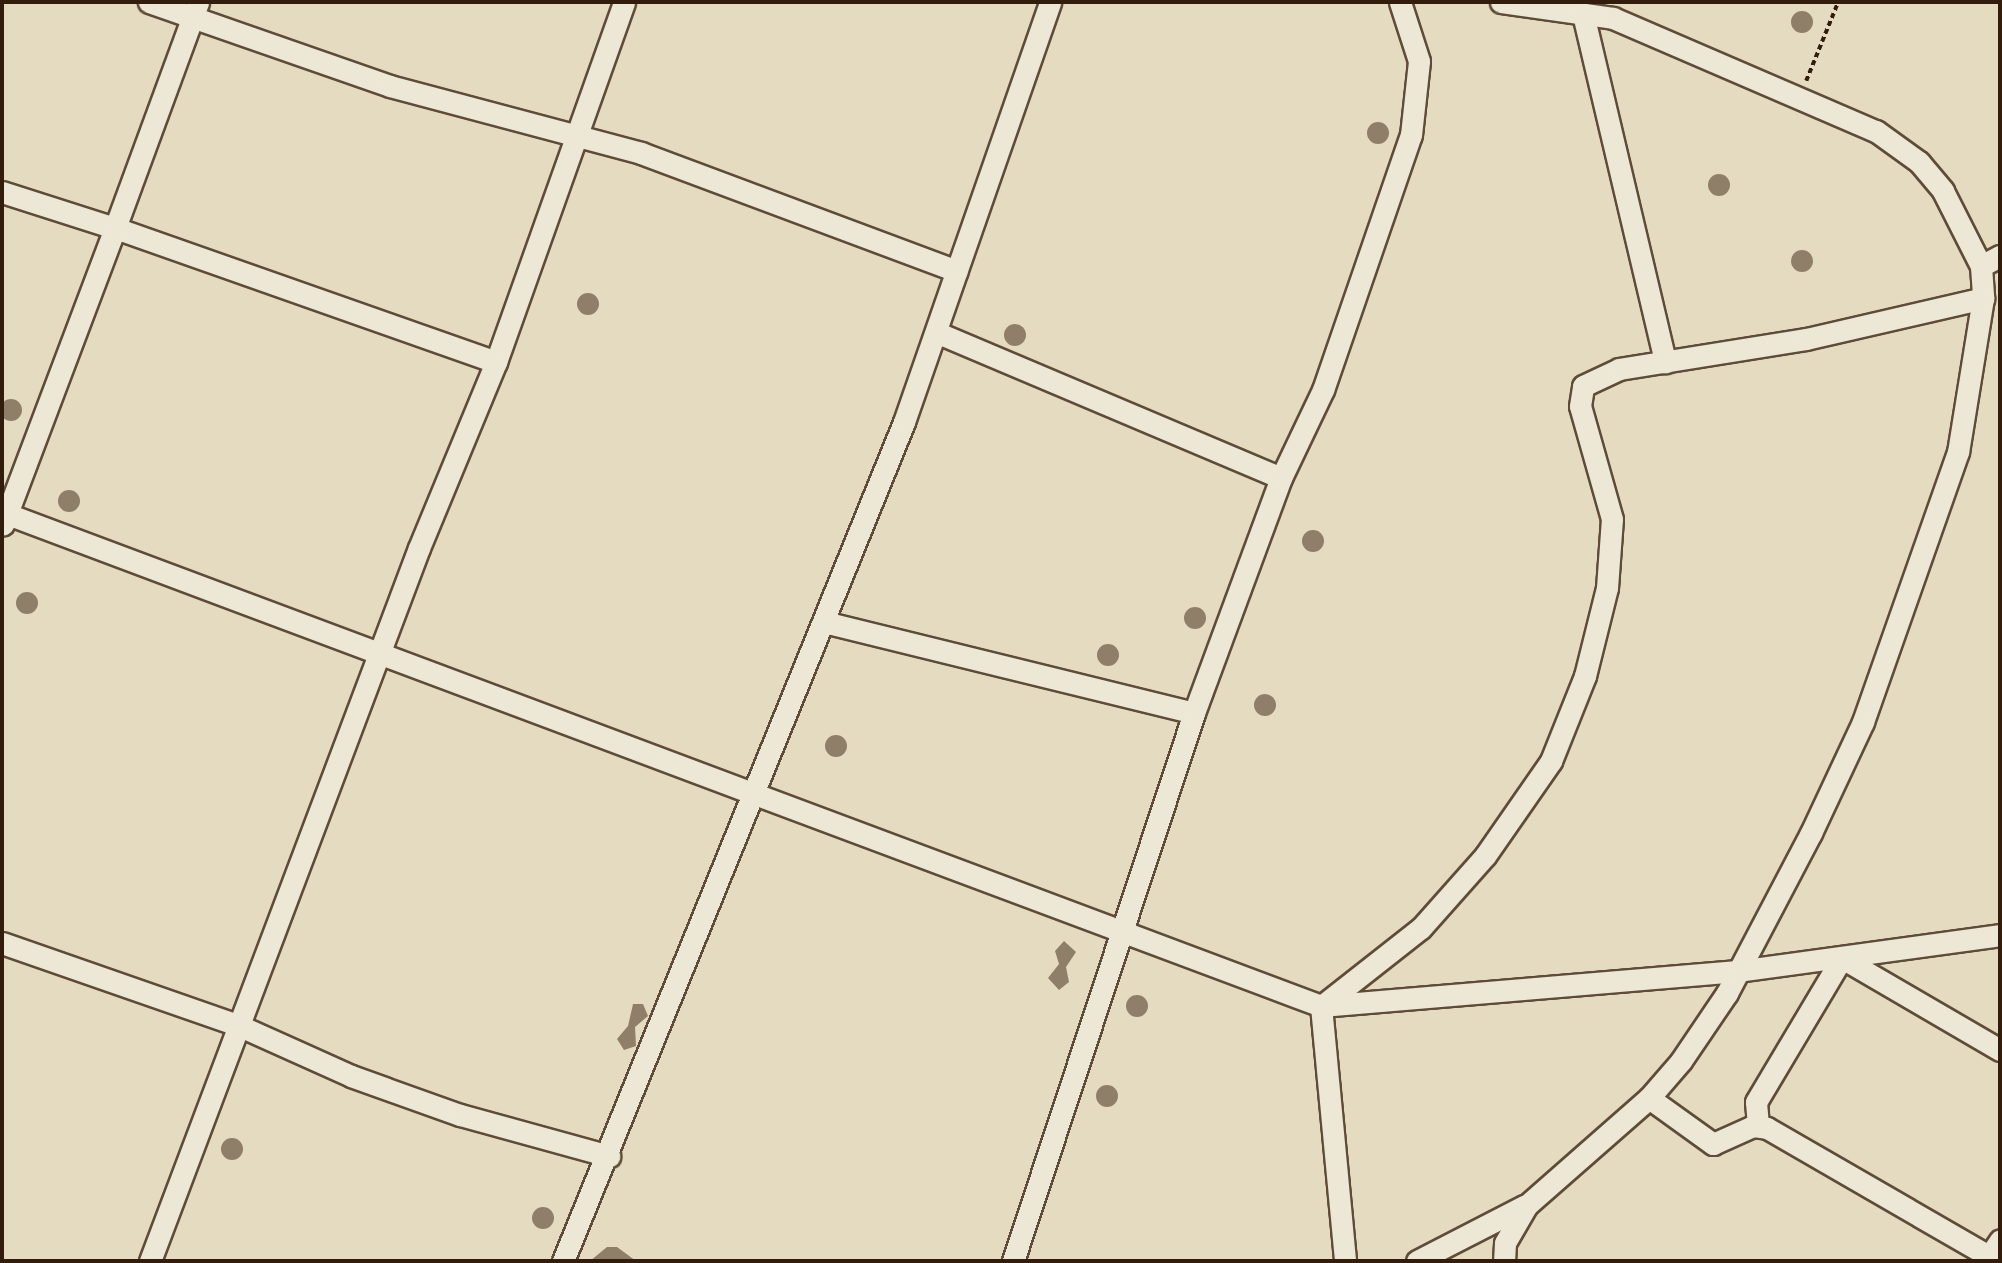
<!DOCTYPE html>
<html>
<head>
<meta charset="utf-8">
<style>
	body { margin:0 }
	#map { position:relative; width:2002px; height:1263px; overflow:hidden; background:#e4dbc0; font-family:Cardo,serif }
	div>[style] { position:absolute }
	.building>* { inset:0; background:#8f7f69 }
	.round { border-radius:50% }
	.path>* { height:3.5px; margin-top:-1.75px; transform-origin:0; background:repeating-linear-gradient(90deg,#321c0b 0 5px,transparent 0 8.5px) }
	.roads { filter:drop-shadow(2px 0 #5e4c38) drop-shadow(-2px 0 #5e4c38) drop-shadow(0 2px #5e4c38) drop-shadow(0 -2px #5e4c38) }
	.minor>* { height:21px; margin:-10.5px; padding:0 10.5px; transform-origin:10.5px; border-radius:10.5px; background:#ede8d6 }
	span { translate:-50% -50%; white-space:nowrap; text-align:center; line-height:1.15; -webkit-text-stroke:5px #ede8d6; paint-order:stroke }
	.frame { position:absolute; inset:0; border:4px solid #321c0b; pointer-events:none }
</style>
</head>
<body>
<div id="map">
	<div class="building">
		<div class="round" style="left:1791px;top:11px;width:22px;height:22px"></div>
		<div class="round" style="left:1367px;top:122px;width:22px;height:22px"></div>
		<div class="round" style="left:1708px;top:174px;width:22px;height:22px"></div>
		<div class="round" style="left:1791px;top:250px;width:22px;height:22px"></div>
		<div class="round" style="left:577px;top:293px;width:22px;height:22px"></div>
		<div class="round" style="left:1004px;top:324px;width:22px;height:22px"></div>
		<div class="round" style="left:0;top:399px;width:22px;height:22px"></div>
		<div class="round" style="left:58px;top:490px;width:22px;height:22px"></div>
		<div class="round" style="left:1302px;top:530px;width:22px;height:22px"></div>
		<div class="round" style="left:16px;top:592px;width:22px;height:22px"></div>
		<div class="round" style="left:1184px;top:607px;width:22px;height:22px"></div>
		<div class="round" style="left:1097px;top:644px;width:22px;height:22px"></div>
		<div class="round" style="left:1254px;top:694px;width:22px;height:22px"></div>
		<div class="round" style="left:825px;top:735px;width:22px;height:22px"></div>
		<div style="clip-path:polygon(1064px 941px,1076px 952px,1066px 967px,1069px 982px,1059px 990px,1048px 978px,1059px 964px,1055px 951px)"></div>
		<div class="round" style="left:1126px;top:995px;width:22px;height:22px"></div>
		<div style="clip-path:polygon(633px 1004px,643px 1004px,648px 1016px,635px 1027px,636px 1046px,624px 1050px,617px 1039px,628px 1026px)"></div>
		<div class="round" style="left:1096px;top:1085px;width:22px;height:22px"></div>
		<div class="round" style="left:221px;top:1138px;width:22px;height:22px"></div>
		<div class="round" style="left:532px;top:1207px;width:22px;height:22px"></div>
		<div style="clip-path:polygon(607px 1247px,617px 1247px,636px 1261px,590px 1261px)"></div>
	</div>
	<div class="path">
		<div style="left:1806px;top:81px;width:85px;rotate:-67.9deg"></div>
	</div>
	<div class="roads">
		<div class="minor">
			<div style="left:149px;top:2px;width:255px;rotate:19.2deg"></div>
			<div style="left:390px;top:86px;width:260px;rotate:14.9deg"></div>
			<div style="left:641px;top:153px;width:337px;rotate:20.5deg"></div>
			<div style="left:1501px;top:2px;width:113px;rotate:8.1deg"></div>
			<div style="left:1613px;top:18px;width:286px;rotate:23.3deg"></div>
			<div style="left:1876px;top:131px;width:53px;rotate:35.8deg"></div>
			<div style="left:1919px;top:162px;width:38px;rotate:50deg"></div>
			<div style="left:1943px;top:191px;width:84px;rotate:63.1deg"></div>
			<div style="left:1981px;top:266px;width:32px;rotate:86deg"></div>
			<div style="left:1983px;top:298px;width:156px;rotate:99.2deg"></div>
			<div style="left:1958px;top:452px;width:286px;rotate:109.4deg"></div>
			<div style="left:1863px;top:722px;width:123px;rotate:115.1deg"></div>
			<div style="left:1811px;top:833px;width:181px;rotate:117.7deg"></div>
			<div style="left:1727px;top:993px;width:82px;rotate:124.1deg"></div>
			<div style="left:1681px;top:1061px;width:49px;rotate:130.9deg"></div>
			<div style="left:1649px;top:1098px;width:162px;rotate:138.7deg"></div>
			<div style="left:1527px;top:1205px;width:44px;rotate:120.1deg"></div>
			<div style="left:1505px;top:1243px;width:18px;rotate:93deg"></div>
			<div style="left:1583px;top:14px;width:358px;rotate:76.7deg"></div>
			<div style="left:2px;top:192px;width:119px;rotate:17.7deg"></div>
			<div style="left:115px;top:228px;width:317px;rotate:110.7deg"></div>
			<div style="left:1981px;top:266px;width:21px;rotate:-28deg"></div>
			<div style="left:938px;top:333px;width:372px;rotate:22.9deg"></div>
			<div style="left:496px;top:362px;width:382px;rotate:-70.4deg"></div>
			<div style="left:2px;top:512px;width:1408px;rotate:20.53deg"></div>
			<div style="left:1321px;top:1006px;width:418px;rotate:-4.8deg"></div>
			<div style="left:1738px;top:971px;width:264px;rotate:-7.8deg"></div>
			<div style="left:824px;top:622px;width:381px;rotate:13.8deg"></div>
			<div style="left:2px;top:943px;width:252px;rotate:19.2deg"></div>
			<div style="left:240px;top:1026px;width:122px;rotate:24.2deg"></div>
			<div style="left:351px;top:1076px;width:116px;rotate:19.7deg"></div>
			<div style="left:460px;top:1115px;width:155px;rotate:15.4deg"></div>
			<div style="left:1323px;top:1005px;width:125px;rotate:-38.2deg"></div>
			<div style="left:1421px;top:928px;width:96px;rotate:-48.4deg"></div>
			<div style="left:1485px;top:856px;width:116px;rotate:-55.2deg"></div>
			<div style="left:1551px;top:761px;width:92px;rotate:-68.2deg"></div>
			<div style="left:1585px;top:676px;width:91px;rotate:-76deg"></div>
			<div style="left:1607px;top:588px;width:69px;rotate:-85.9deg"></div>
			<div style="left:1612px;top:519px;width:117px;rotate:-105.8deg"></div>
			<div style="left:1580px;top:406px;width:20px;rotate:-81deg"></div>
			<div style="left:1583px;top:386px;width:40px;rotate:-25deg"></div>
			<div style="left:1619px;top:369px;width:189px;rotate:-9.1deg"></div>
			<div style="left:1806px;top:339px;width:182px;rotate:-13deg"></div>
			<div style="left:1321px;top:1006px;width:256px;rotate:84.6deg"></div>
			<div style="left:1649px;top:1098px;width:79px;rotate:35.7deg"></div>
			<div style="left:1713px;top:1144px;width:44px;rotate:-24.2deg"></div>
			<div style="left:1753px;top:1126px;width:14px;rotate:8deg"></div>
			<div style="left:1767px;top:1128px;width:266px;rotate:30deg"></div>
			<div style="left:1758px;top:1125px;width:23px;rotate:-95deg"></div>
			<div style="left:1756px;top:1102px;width:168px;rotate:-59.2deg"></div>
			<div style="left:1842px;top:958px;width:183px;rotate:30.2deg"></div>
			<div style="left:150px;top:1261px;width:762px;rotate:-69.33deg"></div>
			<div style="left:419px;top:548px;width:201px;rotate:-67.5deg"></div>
			<div style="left:496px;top:362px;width:404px;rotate:-160.6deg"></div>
			<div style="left:115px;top:228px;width:241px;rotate:-69.8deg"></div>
			<div style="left:563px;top:1261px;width:906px;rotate:-67.88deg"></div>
			<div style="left:904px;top:422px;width:445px;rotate:-70.8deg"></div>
			<div style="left:1013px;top:1261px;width:577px;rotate:-71.72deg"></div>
			<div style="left:1194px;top:713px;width:251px;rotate:-69.7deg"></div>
			<div style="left:1281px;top:478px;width:98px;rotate:-64.5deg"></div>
			<div style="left:1323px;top:390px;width:270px;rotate:-71deg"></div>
			<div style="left:1411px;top:135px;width:74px;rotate:-83.8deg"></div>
			<div style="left:1419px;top:61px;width:62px;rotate:-107.9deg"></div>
			<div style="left:1417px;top:1261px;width:120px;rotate:-27.2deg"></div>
			<div style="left:1986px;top:1261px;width:25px;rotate:-56deg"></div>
		</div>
	</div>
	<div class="frame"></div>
</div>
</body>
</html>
